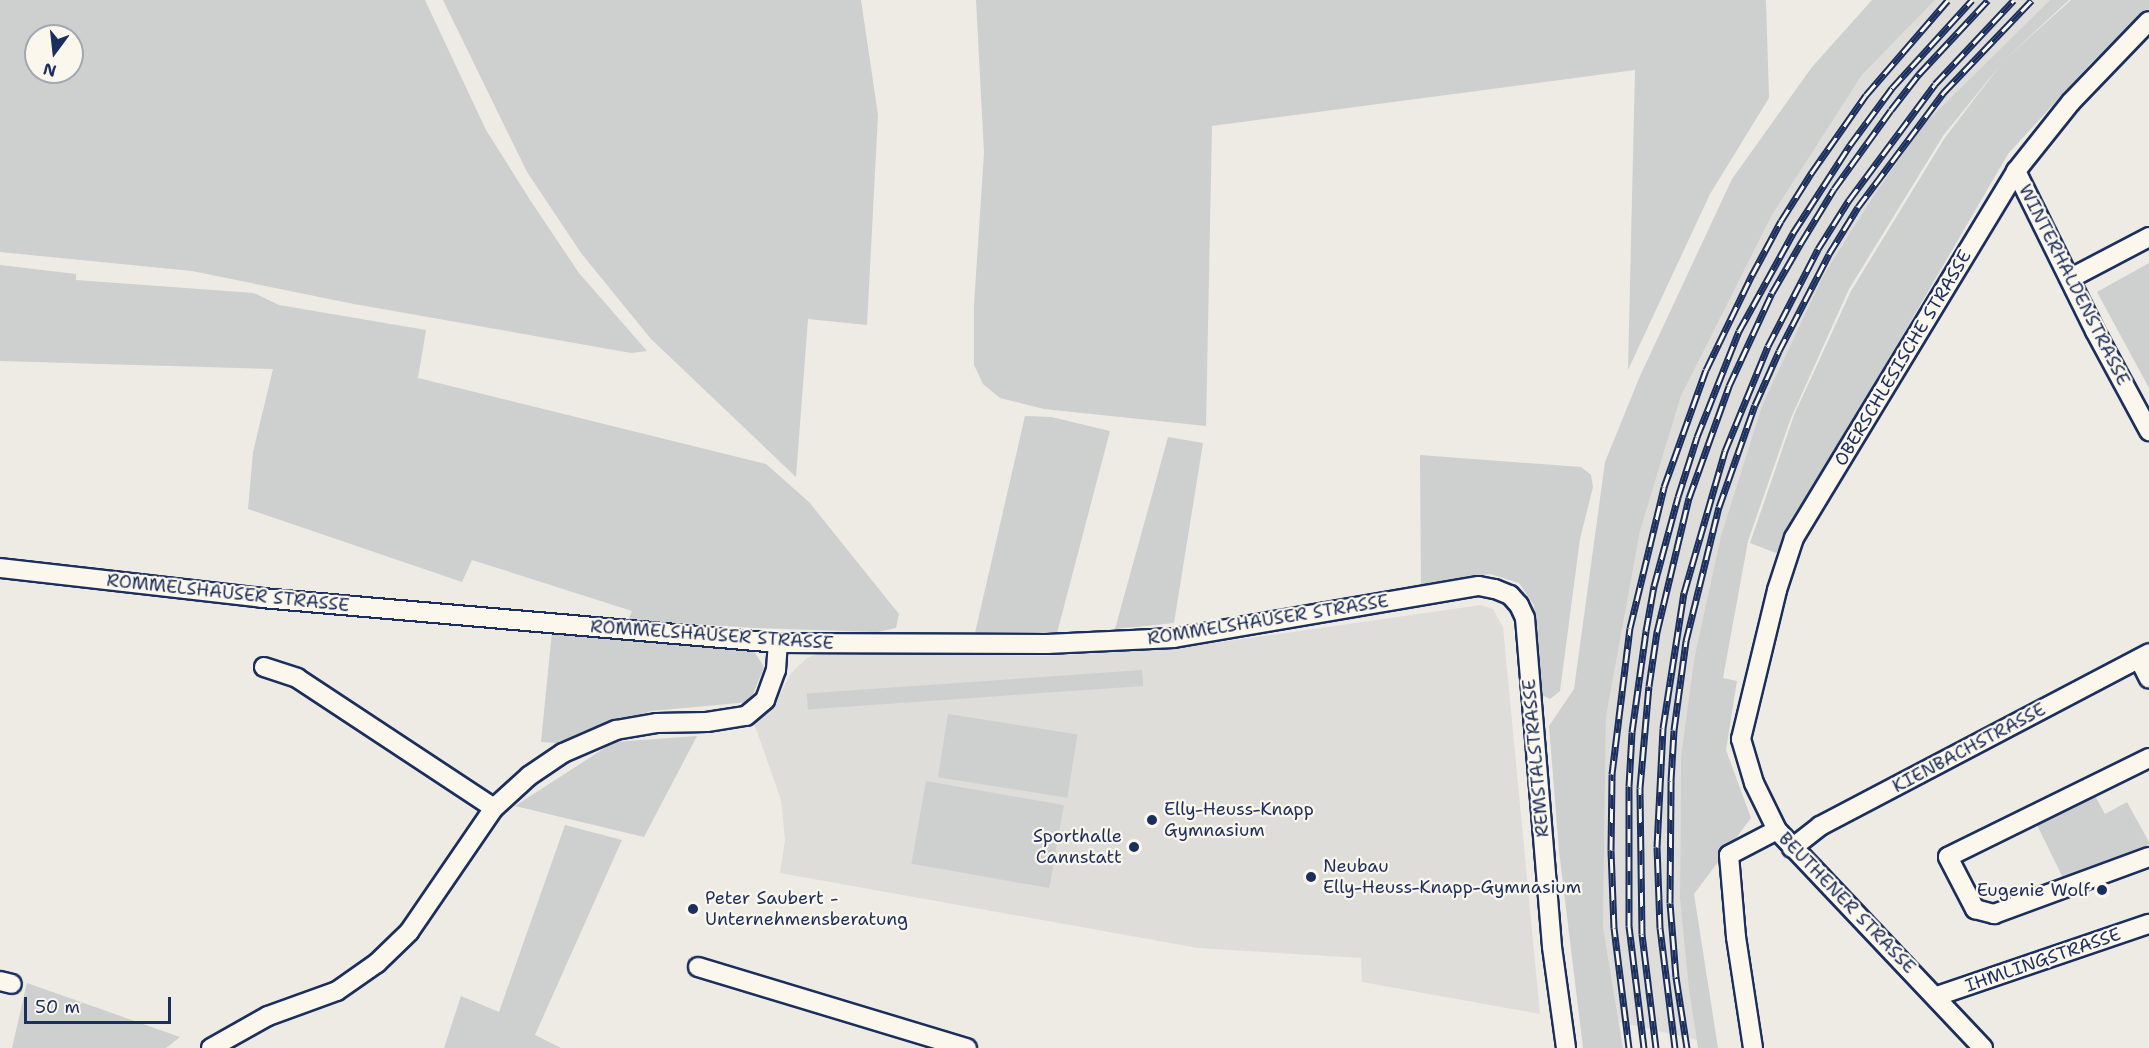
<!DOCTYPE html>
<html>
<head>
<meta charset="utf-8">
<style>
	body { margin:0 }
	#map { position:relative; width:2149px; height:1048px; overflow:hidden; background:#eeebe4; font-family:"Shantell Sans",sans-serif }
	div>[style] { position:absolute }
	.built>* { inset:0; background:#deddda }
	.green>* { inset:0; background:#cecfcf; transform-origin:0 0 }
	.roads { filter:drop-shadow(2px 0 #1b2f5e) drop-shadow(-2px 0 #1b2f5e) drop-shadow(0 2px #1b2f5e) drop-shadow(0 -2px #1b2f5e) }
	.minor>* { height:18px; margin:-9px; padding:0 9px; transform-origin:9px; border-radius:9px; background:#fbf7ec }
	.rail>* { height:7px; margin-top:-3.5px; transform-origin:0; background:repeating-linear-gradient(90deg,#fbf7ec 0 14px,#1b2f5e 0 28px); box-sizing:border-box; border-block:2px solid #1b2f5e }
	.dots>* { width:16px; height:16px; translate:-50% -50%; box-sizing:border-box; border:3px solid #fbf7ec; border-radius:50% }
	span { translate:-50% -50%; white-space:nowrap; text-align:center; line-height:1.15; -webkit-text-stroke:4.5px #fbf7ec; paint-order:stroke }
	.street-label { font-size:18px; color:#1b2f5e }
	.poi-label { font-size:18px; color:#1b2f5e }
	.left { translate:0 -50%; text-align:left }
	.right { translate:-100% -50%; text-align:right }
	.north { position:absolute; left:24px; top:24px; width:60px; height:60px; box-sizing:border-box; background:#fbf7ec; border:2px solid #a1a7b3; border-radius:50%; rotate:195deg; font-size:16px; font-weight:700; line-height:24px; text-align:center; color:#1b2f5e }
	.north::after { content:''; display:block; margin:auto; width:21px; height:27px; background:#1b2f5e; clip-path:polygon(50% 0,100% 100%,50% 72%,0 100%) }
	.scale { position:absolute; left:24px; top:997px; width:147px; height:27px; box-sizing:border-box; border:3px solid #1b2f5e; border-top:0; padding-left:8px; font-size:18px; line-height:21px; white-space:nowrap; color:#1b2f5e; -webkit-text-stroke:4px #fbf7ec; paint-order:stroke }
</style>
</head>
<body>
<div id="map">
	<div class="built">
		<div style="clip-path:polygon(1935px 0,2050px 0,1923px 125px,1872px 198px,1824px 274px,1694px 660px,1681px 756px,1680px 899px,1697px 1040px,1619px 1022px,1603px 926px,1606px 717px,1640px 531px,1681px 396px,1772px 215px,1862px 75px)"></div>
		<div style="clip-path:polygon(1481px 605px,1493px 609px,1503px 627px,1540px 1014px,1362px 982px,1361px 958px,1198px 948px,780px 873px,785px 840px,781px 800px,754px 723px,774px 706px,791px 673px,807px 658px,821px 652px,1046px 656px,1173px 649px)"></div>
	</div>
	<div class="green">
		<div style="clip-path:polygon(evenodd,0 0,425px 0,486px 130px,532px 203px,579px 273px,647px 351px,631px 353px,354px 304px,192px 271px,0 252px,0 0,36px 36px,72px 36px,72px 72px,36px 72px,36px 36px)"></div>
		<div style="clip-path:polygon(443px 0,861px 0,878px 115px,867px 325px,808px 319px,796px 477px,651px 339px,581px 253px,527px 172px)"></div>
		<div style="clip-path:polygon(976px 0,1766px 0,1769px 98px,1710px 194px,1628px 370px,1635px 70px,1212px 126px,1206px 426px,1044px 409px,1000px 398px,983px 384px,974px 365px,974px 305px,984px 153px)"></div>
		<div style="clip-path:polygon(1872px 0,1935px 0,1862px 75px,1772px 215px,1681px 396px,1640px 531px,1606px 717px,1603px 926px,1623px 1048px,1583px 1048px,1559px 851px,1549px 726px,1574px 689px,1605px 462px,1640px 376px,1732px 179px,1812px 67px)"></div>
		<div style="clip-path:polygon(2050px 0,2069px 0,2002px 62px,2071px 0,2149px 0,2149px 9px,2092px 62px,2008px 154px,1776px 553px,1750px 543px,1794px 415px,1851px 291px,1944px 139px,2001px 64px,1943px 136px,1849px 289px,1791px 418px,1748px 541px,1723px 678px,1737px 681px,1726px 750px,1751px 818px,1694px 894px,1718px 1048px,1698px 1048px,1689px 989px,1680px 899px,1681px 756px,1694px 660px,1721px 536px,1762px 406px,1824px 274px,1872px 198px,1923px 125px)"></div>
		<div style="clip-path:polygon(2149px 263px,2149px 388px,2097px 292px)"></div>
		<div style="clip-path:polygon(0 265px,76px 274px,76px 280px,254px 293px,279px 305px,426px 330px,418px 378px,766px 464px,809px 502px,899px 614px,896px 628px,878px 632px,754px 628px,628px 620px,632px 611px,472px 560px,462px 582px,248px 509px,253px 452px,273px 369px,0 361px)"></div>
		<div style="clip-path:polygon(1025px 416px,1051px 417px,1110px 431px,1057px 633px,975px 633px)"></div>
		<div style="clip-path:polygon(1168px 437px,1203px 443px,1174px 623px,1115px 629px)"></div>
		<div style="clip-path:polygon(1420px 455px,1581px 467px,1591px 475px,1593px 487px,1580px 539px,1560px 691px,1550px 699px,1540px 694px,1534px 605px,1519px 583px,1490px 574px,1421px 587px)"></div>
		<div style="clip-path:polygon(552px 631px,754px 651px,764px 667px,750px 702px,651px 711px,556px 743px,541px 742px)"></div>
		<div style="left:1142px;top:670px;width:16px;height:336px;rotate:86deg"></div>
		<div style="left:948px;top:714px;width:131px;height:64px;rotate:9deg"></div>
		<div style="clip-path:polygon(697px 736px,644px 837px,515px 806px,614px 742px)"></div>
		<div style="left:926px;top:781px;width:140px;height:84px;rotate:10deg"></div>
		<div style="clip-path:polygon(2093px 792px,2105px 814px,2127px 802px,2149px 842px,2149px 849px,2065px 882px,2035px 821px)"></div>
		<div style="clip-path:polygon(565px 825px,622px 840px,535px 1035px,561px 1048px,444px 1048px,461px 996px,499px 1012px)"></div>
		<div style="clip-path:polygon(27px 983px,180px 1037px,166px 1048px,12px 1048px)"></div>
	</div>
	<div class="roads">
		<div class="minor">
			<div style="left:2016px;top:171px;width:178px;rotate:63.7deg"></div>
			<div style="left:2095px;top:331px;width:114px;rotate:61.6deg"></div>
			<div style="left:2071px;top:278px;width:88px;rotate:-27.7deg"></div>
			<div style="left:0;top:568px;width:264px;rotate:6.5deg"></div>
			<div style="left:262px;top:598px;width:518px;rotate:4.98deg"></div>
			<div style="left:778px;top:643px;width:269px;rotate:0.2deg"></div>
			<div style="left:1047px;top:644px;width:127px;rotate:-2.7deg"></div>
			<div style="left:1174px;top:638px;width:309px;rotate:-9.7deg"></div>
			<div style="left:1479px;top:586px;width:16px;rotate:11deg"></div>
			<div style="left:1495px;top:589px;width:16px;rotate:22deg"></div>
			<div style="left:1510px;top:595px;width:13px;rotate:48deg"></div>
			<div style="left:1519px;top:605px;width:14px;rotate:65deg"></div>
			<div style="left:1525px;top:618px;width:330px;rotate:85.3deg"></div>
			<div style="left:1552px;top:947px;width:102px;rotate:82.1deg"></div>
			<div style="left:2139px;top:659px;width:22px;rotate:63deg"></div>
			<div style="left:264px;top:667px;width:35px;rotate:18deg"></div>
			<div style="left:297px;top:678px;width:236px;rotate:33.4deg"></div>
			<div style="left:2149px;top:758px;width:224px;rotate:153.8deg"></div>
			<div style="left:1948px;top:857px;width:59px;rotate:62.6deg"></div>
			<div style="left:1975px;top:909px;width:20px;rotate:15deg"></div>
			<div style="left:1994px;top:914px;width:165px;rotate:-20.2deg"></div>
			<div style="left:1792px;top:848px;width:36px;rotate:-38deg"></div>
			<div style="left:1820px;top:826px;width:372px;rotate:-27.7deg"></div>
			<div style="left:698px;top:967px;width:281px;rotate:16.8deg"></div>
			<div style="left:0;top:981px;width:12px;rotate:14deg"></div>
			<div style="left:1937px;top:996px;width:224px;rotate:-18.8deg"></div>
			<div style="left:211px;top:1048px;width:65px;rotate:-29.3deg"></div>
			<div style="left:268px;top:1016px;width:73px;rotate:-19.9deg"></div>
			<div style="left:337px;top:991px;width:49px;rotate:-35deg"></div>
			<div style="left:377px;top:963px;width:45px;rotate:-44.1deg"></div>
			<div style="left:409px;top:932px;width:150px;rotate:-55.6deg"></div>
			<div style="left:494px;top:808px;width:47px;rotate:-42.4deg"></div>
			<div style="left:529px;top:776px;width:41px;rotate:-34.1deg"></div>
			<div style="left:563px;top:753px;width:58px;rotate:-23.5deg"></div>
			<div style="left:616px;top:730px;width:42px;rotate:-9.7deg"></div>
			<div style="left:657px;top:723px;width:50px;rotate:-1.1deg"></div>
			<div style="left:707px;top:722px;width:39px;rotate:-9deg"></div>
			<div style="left:746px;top:716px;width:25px;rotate:-40deg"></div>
			<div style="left:765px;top:700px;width:32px;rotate:-70deg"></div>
			<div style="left:776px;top:670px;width:27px;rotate:-86deg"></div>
			<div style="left:1753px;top:1048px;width:112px;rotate:-98.7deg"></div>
			<div style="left:1736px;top:937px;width:82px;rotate:-94.9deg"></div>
			<div style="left:1729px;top:855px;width:54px;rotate:-27.5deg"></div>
			<div style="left:1983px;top:1048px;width:300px;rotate:-133.4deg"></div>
			<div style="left:1777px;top:830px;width:52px;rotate:-116.1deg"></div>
			<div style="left:1754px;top:783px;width:46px;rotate:-106.5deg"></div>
			<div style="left:1741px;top:739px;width:153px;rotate:-76.4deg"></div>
			<div style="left:1777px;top:590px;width:55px;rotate:-71.9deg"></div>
			<div style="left:1794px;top:538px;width:429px;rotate:-58.8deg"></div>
			<div style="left:2016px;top:171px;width:88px;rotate:-51.4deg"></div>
			<div style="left:2071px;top:102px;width:112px;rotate:-46.1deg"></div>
		</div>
	</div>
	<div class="rail">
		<div style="left:1629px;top:1048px;width:121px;rotate:-97.1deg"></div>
		<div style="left:1614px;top:928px;width:78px;rotate:-92.2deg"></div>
		<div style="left:1611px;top:850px;width:76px;rotate:-89.2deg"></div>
		<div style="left:1612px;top:774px;width:147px;rotate:-83deg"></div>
		<div style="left:1630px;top:628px;width:145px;rotate:-76.4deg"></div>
		<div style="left:1664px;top:487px;width:124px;rotate:-70.3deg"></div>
		<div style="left:1706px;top:370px;width:106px;rotate:-64.2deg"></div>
		<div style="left:1752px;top:275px;width:61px;rotate:-61.8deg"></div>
		<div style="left:1781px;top:221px;width:58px;rotate:-57.7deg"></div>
		<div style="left:1812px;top:172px;width:94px;rotate:-55deg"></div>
		<div style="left:1866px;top:95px;width:125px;rotate:-49.2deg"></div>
		<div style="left:1644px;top:1048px;width:123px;rotate:-97deg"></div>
		<div style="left:1629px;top:926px;width:140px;rotate:-90deg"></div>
		<div style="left:1629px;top:786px;width:54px;rotate:-86.8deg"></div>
		<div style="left:1632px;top:732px;width:102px;rotate:-82.1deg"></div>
		<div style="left:1646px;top:631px;width:46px;rotate:-79.9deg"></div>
		<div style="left:1654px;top:586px;width:92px;rotate:-74.9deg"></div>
		<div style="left:1678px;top:497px;width:63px;rotate:-72.4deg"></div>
		<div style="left:1697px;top:437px;width:114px;rotate:-68.4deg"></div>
		<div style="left:1739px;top:331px;width:112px;rotate:-61.1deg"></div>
		<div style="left:1793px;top:233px;width:105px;rotate:-57.1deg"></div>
		<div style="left:1850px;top:145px;width:71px;rotate:-53.6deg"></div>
		<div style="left:1892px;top:88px;width:119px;rotate:-47.7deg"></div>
		<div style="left:1656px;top:1048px;width:115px;rotate:-97deg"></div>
		<div style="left:1642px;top:934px;width:146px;rotate:-90.8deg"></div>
		<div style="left:1640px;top:788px;width:102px;rotate:-85deg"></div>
		<div style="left:1649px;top:686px;width:55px;rotate:-81.6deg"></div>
		<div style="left:1657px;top:632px;width:138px;rotate:-76.6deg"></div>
		<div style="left:1689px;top:498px;width:119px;rotate:-70.3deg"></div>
		<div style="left:1729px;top:386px;width:102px;rotate:-65.2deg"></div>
		<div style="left:1772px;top:293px;width:58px;rotate:-59.9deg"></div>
		<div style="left:1801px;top:243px;width:63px;rotate:-58.6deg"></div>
		<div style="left:1834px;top:189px;width:97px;rotate:-54.2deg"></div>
		<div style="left:1891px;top:110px;width:46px;rotate:-52.1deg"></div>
		<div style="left:1919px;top:74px;width:101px;rotate:-47deg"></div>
		<div style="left:1675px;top:1048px;width:121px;rotate:-97.1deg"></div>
		<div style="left:1660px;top:928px;width:81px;rotate:-92.1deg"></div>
		<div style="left:1657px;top:847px;width:119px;rotate:-87.1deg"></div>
		<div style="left:1663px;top:728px;width:137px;rotate:-81.2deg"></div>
		<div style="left:1684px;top:593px;width:148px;rotate:-73.9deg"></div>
		<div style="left:1725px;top:451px;width:113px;rotate:-67.7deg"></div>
		<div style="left:1768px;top:346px;width:109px;rotate:-62.7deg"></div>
		<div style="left:1818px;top:249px;width:58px;rotate:-57.7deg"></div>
		<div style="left:1849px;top:200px;width:144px;rotate:-53.4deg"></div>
		<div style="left:1935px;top:84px;width:115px;rotate:-46.8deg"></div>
		<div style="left:1687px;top:1048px;width:72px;rotate:-98.8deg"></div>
		<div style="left:1676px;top:977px;width:74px;rotate:-94.6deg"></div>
		<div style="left:1670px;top:903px;width:122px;rotate:-89.5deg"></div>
		<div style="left:1671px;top:781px;width:51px;rotate:-86.6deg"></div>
		<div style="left:1674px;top:730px;width:90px;rotate:-82.3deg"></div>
		<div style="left:1686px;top:641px;width:138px;rotate:-76.2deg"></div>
		<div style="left:1719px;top:507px;width:108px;rotate:-70.6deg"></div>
		<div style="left:1755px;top:405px;width:59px;rotate:-66deg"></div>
		<div style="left:1779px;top:351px;width:109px;rotate:-62.7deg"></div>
		<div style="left:1829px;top:254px;width:55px;rotate:-58.3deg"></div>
		<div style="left:1858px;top:207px;width:144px;rotate:-53.2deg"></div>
		<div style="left:1944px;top:92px;width:127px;rotate:-46.3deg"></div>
	</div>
	<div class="dots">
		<div style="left:1152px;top:820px;background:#1b2f5e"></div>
		<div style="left:1134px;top:847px;background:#1b2f5e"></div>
		<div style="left:1311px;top:877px;background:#1b2f5e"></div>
		<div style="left:2102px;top:890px;background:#1b2f5e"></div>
		<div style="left:693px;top:909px;background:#1b2f5e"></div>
	</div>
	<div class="street-label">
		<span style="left:2074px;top:285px;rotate:63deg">WINTERHALDENSTRASSE</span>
		<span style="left:1903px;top:358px;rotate:-59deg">OBERSCHLESISCHE STRASSE</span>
		<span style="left:228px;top:593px;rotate:6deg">ROMMELSHAUSER STRASSE</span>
		<span style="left:1268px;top:620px;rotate:-9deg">ROMMELSHAUSER STRASSE</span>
		<span style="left:712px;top:635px;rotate:4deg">ROMMELSHAUSER STRASSE</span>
		<span style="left:1969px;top:748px;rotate:-28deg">KIENBACHSTRASSE</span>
		<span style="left:1536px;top:758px;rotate:-95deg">REMSTALSTRASSE</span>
		<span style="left:1847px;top:903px;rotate:46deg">BEUTHENER STRASSE</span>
		<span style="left:2043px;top:960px;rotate:-19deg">IHMLINGSTRASSE</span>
	</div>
	<div class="poi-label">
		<span class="left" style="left:1164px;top:820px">Elly-Heuss-Knapp<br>Gymnasium</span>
		<span class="right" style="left:1122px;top:847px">Sporthalle<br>Cannstatt</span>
		<span class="left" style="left:1323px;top:877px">Neubau<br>Elly-Heuss-Knapp-Gymnasium</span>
		<span class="right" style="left:2090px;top:890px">Eugenie Wolf</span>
		<span class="left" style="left:705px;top:909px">Peter Saubert -<br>Unternehmensberatung</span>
	</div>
	<div class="north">N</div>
	<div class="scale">50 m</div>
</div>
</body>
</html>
